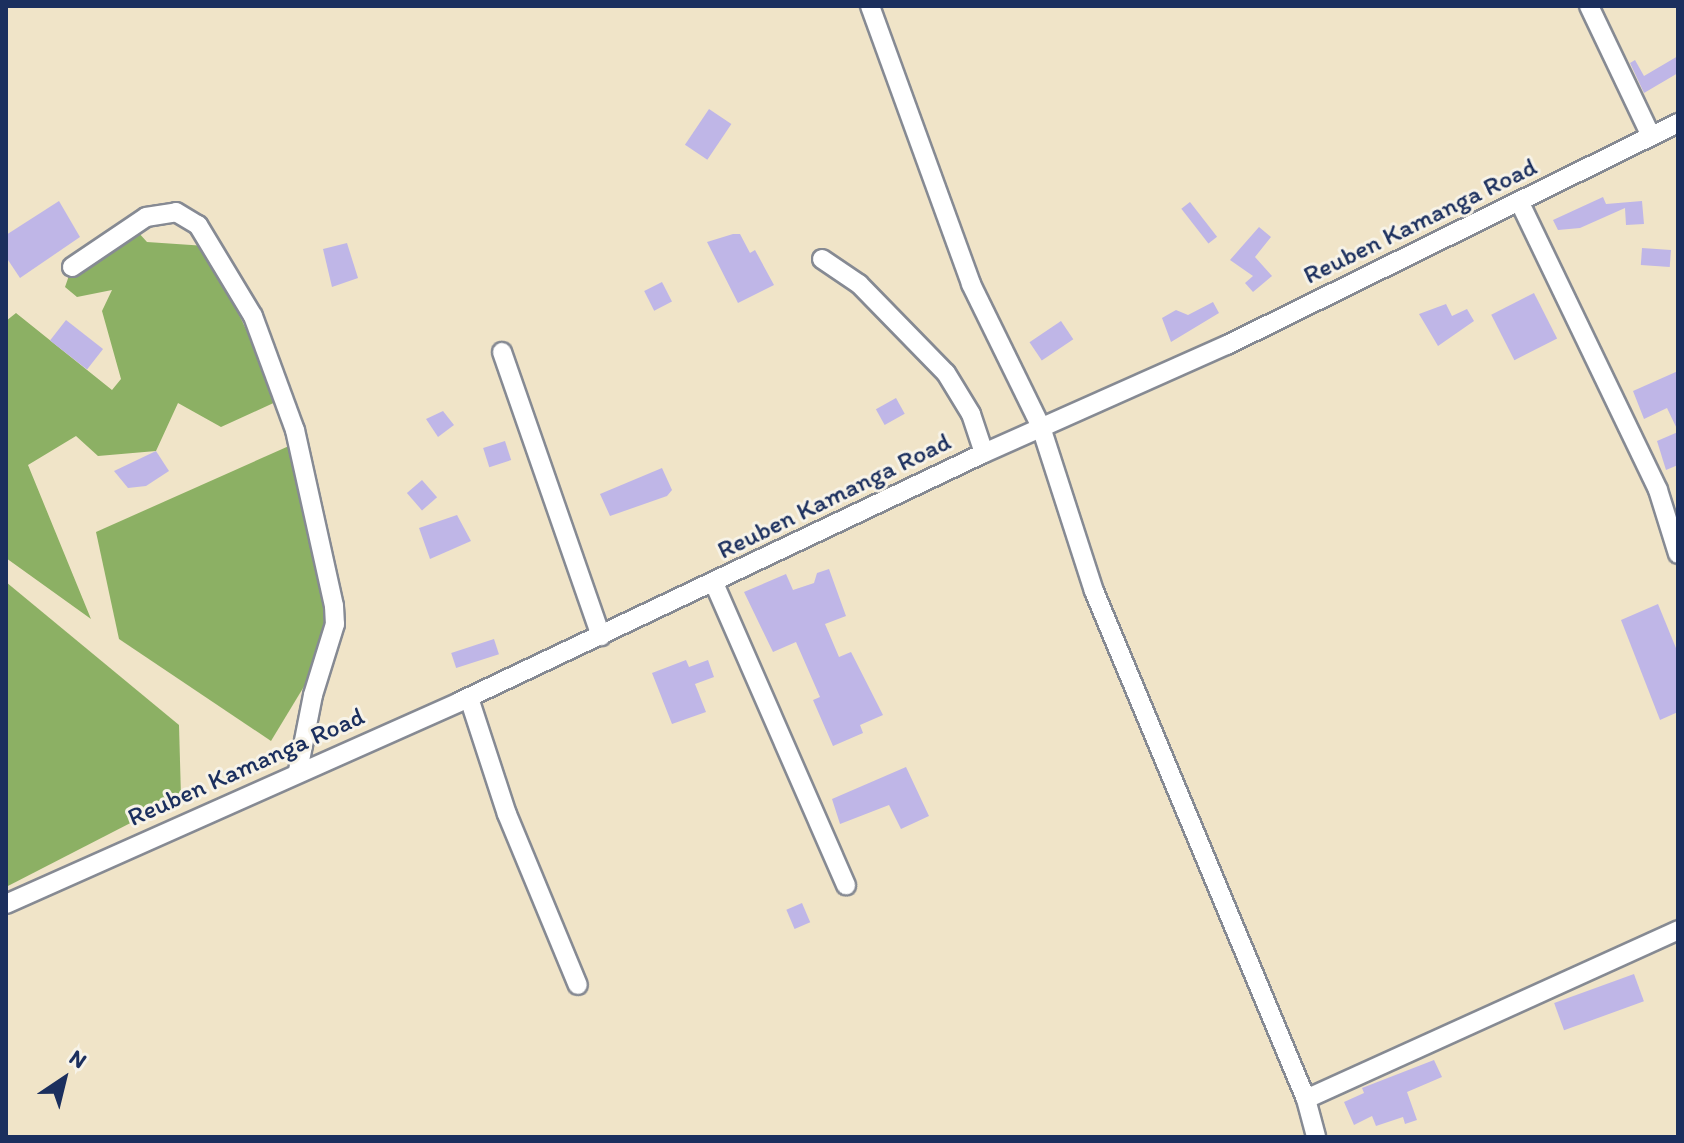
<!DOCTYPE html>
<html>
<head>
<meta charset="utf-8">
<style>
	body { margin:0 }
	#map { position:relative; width:1684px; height:1143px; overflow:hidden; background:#f0e4c8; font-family:Itim,sans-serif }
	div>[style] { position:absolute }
	.forest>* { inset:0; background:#8cb064 }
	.building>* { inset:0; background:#bfb6e7; transform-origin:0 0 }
	.roads { filter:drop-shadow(2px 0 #868a93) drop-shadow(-2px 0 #868a93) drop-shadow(0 2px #868a93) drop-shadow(0 -2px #868a93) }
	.minor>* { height:18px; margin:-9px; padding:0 9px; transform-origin:9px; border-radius:9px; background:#fff }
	span { translate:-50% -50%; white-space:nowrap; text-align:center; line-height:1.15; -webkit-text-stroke:6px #f7f3e8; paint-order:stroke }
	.street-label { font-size:26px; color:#1b2f5e }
	.frame { position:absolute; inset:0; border:8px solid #1b2f5e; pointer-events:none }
	.north { position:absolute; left:24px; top:1039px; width:80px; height:80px; -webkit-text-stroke:6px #f7f3e8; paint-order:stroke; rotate:35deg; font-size:22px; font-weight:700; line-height:32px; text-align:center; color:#1b2f5e }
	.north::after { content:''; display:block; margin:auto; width:28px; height:36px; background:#1b2f5e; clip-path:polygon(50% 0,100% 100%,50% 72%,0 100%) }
</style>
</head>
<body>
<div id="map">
	<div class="forest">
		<div style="clip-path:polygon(137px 231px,147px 242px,206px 246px,280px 400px,221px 427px,178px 403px,156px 451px,98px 456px,76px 436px,28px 465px,91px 619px,6px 558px,6px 321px,16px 313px,112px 390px,121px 379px,102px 311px,112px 290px,77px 297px,65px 287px,72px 267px)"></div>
		<div style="clip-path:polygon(298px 442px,331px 620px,317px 665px,271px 741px,119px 639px,96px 532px)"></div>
		<div style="clip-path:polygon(6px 582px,179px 725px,181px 797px,6px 887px)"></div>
	</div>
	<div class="building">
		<div style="clip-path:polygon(1678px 56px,1678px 73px,1644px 93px,1630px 63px,1635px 60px,1644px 76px)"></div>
		<div style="left:709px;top:109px;width:27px;height:43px;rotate:34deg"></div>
		<div style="clip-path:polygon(1603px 197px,1606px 204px,1642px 201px,1644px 224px,1626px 225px,1625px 208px,1580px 228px,1558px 230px,1553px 220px)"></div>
		<div style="clip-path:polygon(59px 201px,80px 237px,20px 278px,6px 257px,6px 235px)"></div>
		<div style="left:1190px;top:202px;width:44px;height:11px;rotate:52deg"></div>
		<div style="clip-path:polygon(1259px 227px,1271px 237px,1255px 257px,1272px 276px,1253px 292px,1245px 283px,1253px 276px,1230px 260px)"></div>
		<div style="clip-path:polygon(733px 234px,740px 234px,750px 253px,755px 250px,774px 285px,738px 303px,707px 242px)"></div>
		<div style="clip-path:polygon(347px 243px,358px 278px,332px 287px,323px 249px)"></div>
		<div style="left:1642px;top:248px;width:29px;height:17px;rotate:4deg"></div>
		<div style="left:662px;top:282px;width:22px;height:20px;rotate:63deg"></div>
		<div style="left:1534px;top:293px;width:51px;height:48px;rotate:63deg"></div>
		<div style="clip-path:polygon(1213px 302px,1219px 313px,1171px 342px,1162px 318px,1176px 310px,1188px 315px)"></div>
		<div style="clip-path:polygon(1446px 304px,1452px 316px,1467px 309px,1474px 321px,1438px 346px,1419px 314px)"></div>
		<div style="left:66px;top:320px;width:47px;height:26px;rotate:38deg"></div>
		<div style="left:1061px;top:321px;width:22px;height:38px;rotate:56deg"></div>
		<div style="clip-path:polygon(1678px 371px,1678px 431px,1667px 408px,1644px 419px,1633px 391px)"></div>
		<div style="left:896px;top:398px;width:18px;height:23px;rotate:61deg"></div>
		<div style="clip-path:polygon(443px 411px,454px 425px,438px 437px,426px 419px)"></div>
		<div style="clip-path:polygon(1678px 432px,1678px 465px,1666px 470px,1657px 441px)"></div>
		<div style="left:505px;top:441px;width:20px;height:23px;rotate:72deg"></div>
		<div style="clip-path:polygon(156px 451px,169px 471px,146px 486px,128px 488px,114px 471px)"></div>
		<div style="clip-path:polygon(662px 468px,672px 490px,667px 496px,610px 516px,600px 494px)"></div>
		<div style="left:422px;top:480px;width:23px;height:20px;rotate:49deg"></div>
		<div style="clip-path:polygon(457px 515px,471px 541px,430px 559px,419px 528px)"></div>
		<div style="clip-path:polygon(829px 569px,846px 616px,825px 624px,839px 657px,851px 652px,883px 715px,860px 725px,863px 733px,833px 746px,813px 700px,820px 697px,796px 642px,773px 652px,744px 592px,786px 574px,793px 590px,814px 583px,817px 573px)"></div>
		<div style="clip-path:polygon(1658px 604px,1678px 653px,1678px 712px,1660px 720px,1621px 620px)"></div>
		<div style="left:494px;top:639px;width:16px;height:45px;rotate:72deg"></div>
		<div style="clip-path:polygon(686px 660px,689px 667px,708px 660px,714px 677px,695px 684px,706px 712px,672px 724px,652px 673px)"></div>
		<div style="clip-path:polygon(906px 767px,929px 816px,901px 829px,889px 805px,840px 824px,832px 799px)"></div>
		<div style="left:802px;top:903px;width:21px;height:17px;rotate:67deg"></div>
		<div style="left:1634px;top:974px;width:29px;height:85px;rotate:70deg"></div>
		<div style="clip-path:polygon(1434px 1060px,1442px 1077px,1407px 1092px,1417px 1120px,1405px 1124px,1403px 1117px,1376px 1126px,1372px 1116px,1354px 1125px,1344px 1102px,1364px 1093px,1362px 1088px)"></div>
	</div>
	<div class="roads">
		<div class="minor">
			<div style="left:870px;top:6px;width:296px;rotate:70deg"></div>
			<div style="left:971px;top:284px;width:159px;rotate:63.9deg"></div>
			<div style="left:1041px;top:427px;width:172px;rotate:72.1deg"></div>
			<div style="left:1094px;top:591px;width:550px;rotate:67.35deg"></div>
			<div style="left:1306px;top:1099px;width:39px;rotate:75deg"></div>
			<div style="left:1589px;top:6px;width:144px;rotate:64.5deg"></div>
			<div style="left:1520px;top:203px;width:318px;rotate:64.3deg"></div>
			<div style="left:1658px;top:490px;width:67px;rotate:72.6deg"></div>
			<div style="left:822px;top:259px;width:45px;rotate:34deg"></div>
			<div style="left:859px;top:284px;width:124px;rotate:45.7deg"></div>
			<div style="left:946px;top:373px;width:48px;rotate:58.6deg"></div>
			<div style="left:971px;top:414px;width:41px;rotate:71.6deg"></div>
			<div style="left:72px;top:267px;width:89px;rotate:-34deg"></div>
			<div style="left:146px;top:217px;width:30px;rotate:-9deg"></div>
			<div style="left:176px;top:212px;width:26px;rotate:31deg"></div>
			<div style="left:198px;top:225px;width:106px;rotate:58.9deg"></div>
			<div style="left:253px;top:316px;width:121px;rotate:69.8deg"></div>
			<div style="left:295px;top:430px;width:180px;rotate:77.5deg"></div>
			<div style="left:334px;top:606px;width:18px;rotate:87deg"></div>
			<div style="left:335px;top:624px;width:74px;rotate:107.2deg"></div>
			<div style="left:313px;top:695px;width:77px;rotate:101.2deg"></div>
			<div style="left:502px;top:352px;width:301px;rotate:70.8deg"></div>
			<div style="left:714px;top:583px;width:330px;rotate:66.4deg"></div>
			<div style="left:469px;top:698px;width:122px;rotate:71.9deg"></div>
			<div style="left:507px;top:814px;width:185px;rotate:67.5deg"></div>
			<div style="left:6px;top:904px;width:496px;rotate:-24deg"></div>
			<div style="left:459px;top:702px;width:581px;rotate:-25.37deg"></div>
			<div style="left:984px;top:453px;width:266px;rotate:-24deg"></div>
			<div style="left:1227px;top:345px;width:503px;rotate:-26.21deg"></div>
			<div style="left:1306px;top:1099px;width:409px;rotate:-24.4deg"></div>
		</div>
	</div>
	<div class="street-label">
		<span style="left:1420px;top:221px;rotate:-26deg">Reuben Kamanga Road</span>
		<span style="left:834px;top:496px;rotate:-26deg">Reuben Kamanga Road</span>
		<span style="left:246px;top:767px;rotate:-24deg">Reuben Kamanga Road</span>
	</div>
	<div class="frame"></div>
	<div class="north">N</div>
</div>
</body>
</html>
